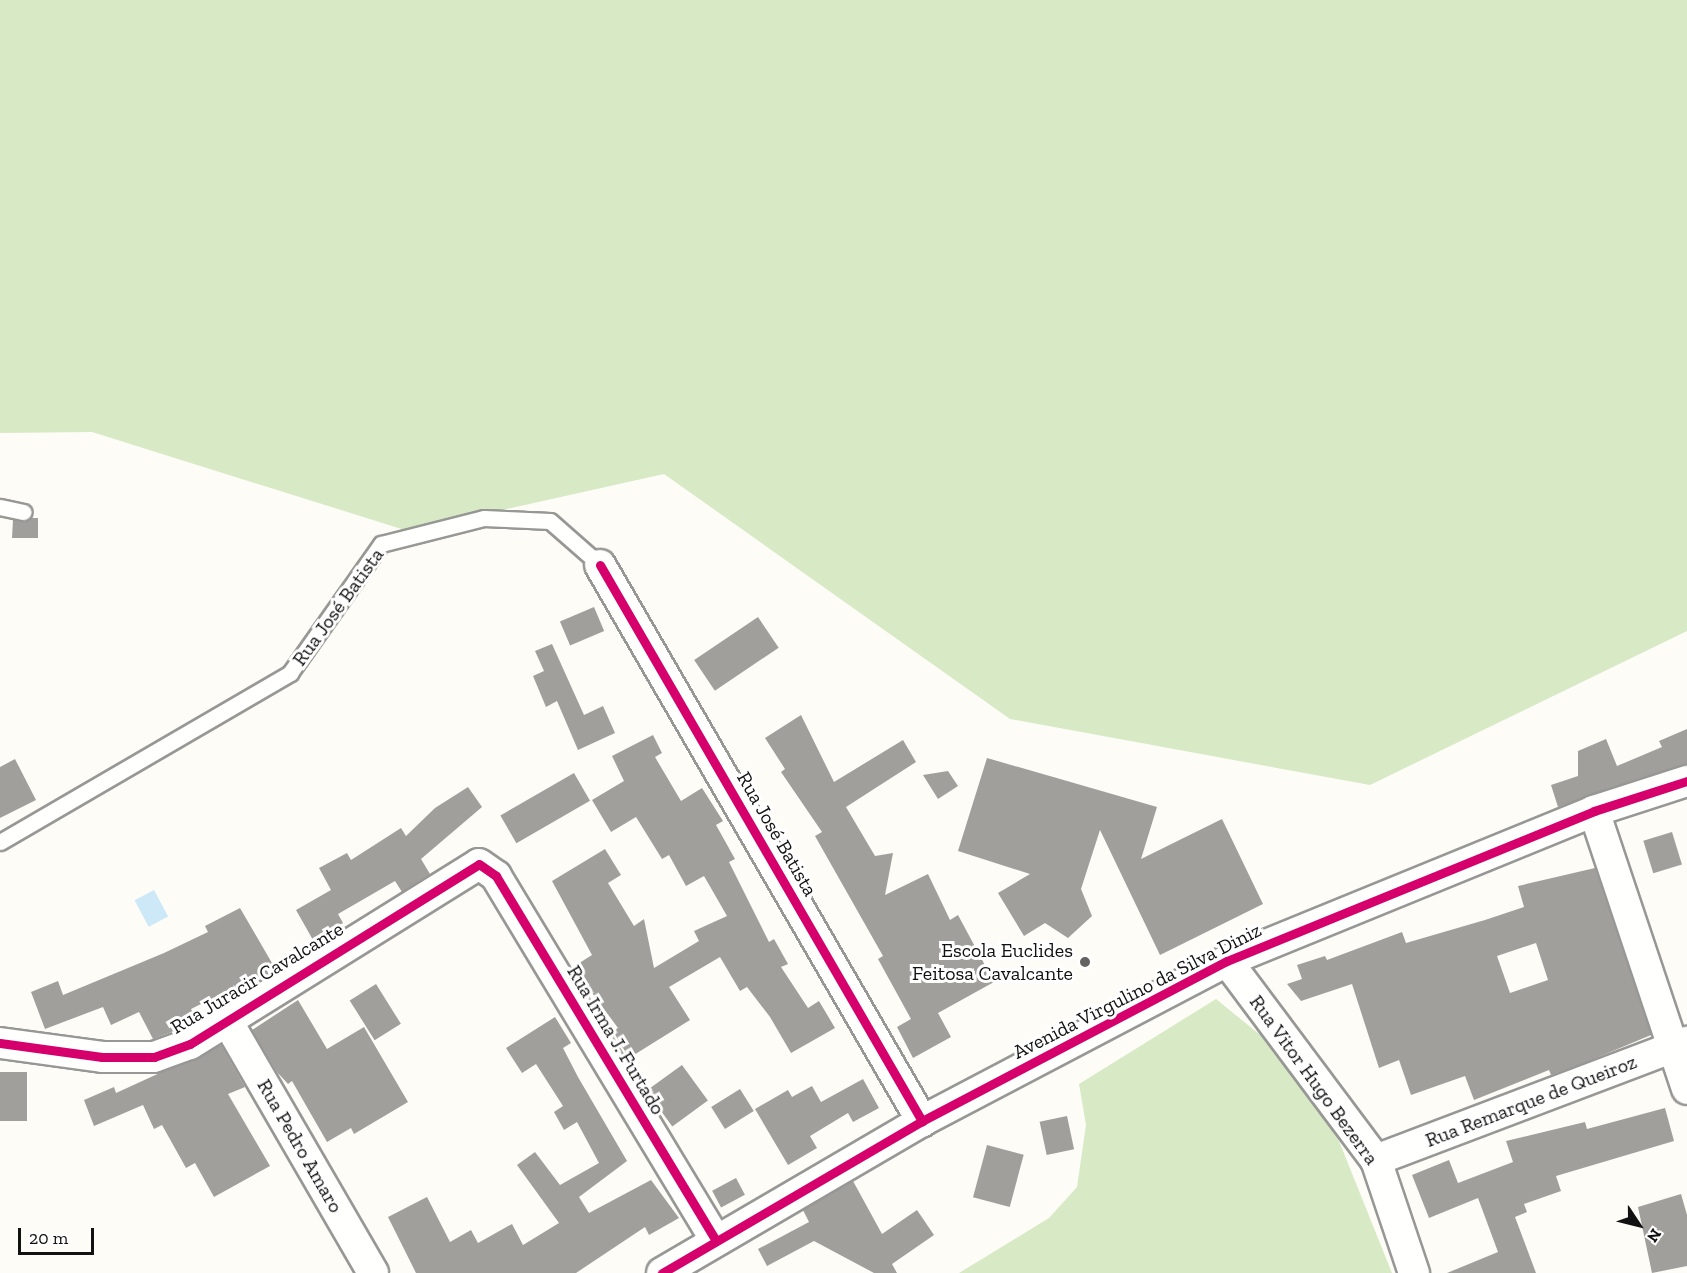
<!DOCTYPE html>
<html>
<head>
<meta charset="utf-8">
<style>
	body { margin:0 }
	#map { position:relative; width:1687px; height:1273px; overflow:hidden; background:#fdfcf7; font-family:"Zilla Slab",serif }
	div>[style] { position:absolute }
	.forest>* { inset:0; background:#d8eac5 }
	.water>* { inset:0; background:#cde8f7; transform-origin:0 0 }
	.building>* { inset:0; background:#a19f9c; transform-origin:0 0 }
	.roads { filter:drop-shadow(2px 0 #979795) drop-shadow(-2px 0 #979795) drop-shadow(0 2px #979795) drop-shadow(0 -2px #979795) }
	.service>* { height:15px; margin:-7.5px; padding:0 7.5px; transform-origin:7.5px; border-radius:7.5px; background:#fffffe }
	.minor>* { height:30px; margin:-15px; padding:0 15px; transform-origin:15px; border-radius:15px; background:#fffffe }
	.cycleway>* { height:9px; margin:-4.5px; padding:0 4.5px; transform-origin:4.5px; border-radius:4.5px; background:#d6006c }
	.dots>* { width:16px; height:16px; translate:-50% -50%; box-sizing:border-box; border:3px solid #fff; border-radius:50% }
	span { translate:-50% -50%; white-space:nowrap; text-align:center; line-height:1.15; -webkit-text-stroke:6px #fff; paint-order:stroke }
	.street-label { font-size:20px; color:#111 }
	.poi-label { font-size:20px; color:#111 }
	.right { translate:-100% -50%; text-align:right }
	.north { position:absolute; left:1609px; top:1195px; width:60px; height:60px; -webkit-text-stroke:4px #fff; paint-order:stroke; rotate:125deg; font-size:16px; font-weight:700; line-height:24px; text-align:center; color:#111 }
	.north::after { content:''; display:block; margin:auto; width:21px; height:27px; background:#111; clip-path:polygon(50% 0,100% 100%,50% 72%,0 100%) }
	.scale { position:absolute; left:18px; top:1228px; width:76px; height:27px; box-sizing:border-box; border:3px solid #111; border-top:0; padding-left:8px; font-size:18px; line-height:21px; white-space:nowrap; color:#111; -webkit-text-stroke:4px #fff; paint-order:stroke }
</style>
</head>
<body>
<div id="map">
	<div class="forest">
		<div style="clip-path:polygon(0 0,1687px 0,1687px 631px,1370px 785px,1010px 719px,664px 474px,408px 531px,92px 432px,0 433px)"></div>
		<div style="clip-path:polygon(1216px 999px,1286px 1056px,1339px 1141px,1392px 1273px,959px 1273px,1049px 1218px,1077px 1187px,1086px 1125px,1079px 1084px)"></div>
	</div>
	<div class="water">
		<div style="left:154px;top:890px;width:30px;height:22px;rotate:62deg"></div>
	</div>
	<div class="building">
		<div style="clip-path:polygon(30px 518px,38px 518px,38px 538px,12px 538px,13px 520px)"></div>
		<div style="left:594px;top:607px;width:26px;height:37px;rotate:67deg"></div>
		<div style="left:758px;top:617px;width:37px;height:77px;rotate:56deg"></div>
		<div style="clip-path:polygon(552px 644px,584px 715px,603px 706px,615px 733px,578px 750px,557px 701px,546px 707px,533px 676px,544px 671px,535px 651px)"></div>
		<div style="clip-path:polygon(801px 715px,834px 782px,903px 740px,916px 762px,846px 807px,875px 856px,893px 853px,885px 895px,928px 874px,950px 920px,958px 915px,994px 982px,938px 1013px,951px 1037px,913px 1058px,897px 1027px,911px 1019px,878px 959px,883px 956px,815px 836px,822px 832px,781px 772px,785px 769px,765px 738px)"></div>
		<div style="clip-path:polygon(1687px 729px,1687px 764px,1558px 807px,1551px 785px,1578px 776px,1578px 751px,1606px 739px,1617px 766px,1662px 747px,1659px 741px)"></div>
		<div style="clip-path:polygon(653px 735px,662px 753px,655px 757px,681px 801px,702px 788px,723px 821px,716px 825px,735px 859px,729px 862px,769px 942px,774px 939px,788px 964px,781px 967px,808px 1008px,819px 1001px,835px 1028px,791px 1053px,770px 1017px,747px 987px,740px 991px,720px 957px,669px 987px,690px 1020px,629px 1058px,613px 1031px,618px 1028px,573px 967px,592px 955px,552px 881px,605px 849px,621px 875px,608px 883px,634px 926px,644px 919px,654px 968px,699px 941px,694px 931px,727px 916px,704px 876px,686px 886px,669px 855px,662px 859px,636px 817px,611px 832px,592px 800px,624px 781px,612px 756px)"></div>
		<div style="clip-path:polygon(987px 758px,1157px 807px,1141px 859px,1222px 819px,1263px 904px,1160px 955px,1100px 830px,1081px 889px,1092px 916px,1068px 938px,1045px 923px,1024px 936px,998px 893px,1030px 874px,958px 851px)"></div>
		<div style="clip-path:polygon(15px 759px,36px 800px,0 818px,0 767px)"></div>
		<div style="clip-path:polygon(948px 771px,958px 786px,938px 799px,923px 775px)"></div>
		<div style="left:574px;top:773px;width:32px;height:85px;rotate:60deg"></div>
		<div style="clip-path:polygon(468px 787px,482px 807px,421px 859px,430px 874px,402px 892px,395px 881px,338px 914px,343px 923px,313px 940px,296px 910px,331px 890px,319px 868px,347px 853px,351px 860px,401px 828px,406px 836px,435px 808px)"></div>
		<div style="left:1672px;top:832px;width:34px;height:30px;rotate:73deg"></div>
		<div style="clip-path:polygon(evenodd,1595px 868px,1651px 1035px,1589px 1061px,1551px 1075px,1549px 1070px,1474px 1100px,1465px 1076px,1411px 1095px,1399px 1060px,1379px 1068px,1352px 984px,1301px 1001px,1287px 984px,1302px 979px,1297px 965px,1325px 956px,1327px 960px,1402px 932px,1406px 943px,1485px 920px,1524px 907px,1518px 886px,1595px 868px,1536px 943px,1548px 980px,1510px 993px,1497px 956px,1536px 943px)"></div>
		<div style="clip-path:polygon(240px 908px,276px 970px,238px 994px,235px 987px,191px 1009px,196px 1020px,182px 1028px,153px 1039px,139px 1012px,111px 1025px,103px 1007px,45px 1029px,31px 992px,58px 981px,63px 995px,164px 953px,208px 932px,205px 926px)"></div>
		<div style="left:376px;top:984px;width:47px;height:31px;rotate:58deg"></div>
		<div style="clip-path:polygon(298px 1000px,327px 1049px,364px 1027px,408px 1102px,354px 1134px,351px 1128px,327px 1142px,292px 1081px,288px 1084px,277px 1072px,252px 1030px)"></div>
		<div style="clip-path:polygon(555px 1017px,571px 1043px,563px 1048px,578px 1077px,627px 1161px,579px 1197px,589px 1213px,651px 1180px,679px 1218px,649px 1235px,645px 1227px,576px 1273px,416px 1273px,388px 1217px,427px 1197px,450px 1242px,471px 1230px,478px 1243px,512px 1224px,523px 1245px,559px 1223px,517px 1165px,535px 1152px,560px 1185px,599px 1163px,577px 1122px,564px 1130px,554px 1112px,563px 1106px,536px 1064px,522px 1073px,506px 1048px)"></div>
		<div style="clip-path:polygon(221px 1045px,245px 1087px,228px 1094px,270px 1166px,214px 1197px,195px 1163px,186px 1168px,162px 1125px,154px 1129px,143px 1105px,94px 1126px,84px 1100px,114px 1087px,116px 1093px)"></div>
		<div style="left:682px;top:1065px;width:44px;height:44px;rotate:54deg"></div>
		<div style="left:0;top:1072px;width:27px;height:49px"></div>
		<div style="clip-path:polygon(863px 1079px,879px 1108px,853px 1122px,848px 1113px,810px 1136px,817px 1148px,788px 1165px,755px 1109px,788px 1090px,792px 1097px,812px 1086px,821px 1102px)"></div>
		<div style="left:740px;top:1089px;width:26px;height:34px;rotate:58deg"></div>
		<div style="clip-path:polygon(1665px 1108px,1674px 1141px,1556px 1176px,1561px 1191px,1524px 1204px,1527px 1212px,1515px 1217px,1536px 1273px,1447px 1273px,1498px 1252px,1478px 1198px,1429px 1218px,1412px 1175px,1449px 1160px,1458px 1183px,1513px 1162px,1506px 1141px,1585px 1122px,1587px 1129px)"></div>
		<div style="left:1067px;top:1116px;width:34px;height:28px;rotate:78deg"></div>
		<div style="left:987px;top:1145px;width:38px;height:54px;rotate:15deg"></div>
		<div style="left:736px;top:1178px;width:19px;height:27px;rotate:62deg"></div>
		<div style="clip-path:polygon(853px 1181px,882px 1234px,917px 1210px,934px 1235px,892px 1264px,897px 1273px,874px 1273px,814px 1241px,767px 1266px,758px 1249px,809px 1222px,803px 1210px)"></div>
		<div style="clip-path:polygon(1681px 1194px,1687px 1215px,1687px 1266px,1652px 1273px,1638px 1207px)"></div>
	</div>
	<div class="roads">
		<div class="service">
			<div style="left:0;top:507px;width:24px;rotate:12deg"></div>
			<div style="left:0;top:842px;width:336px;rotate:-30.2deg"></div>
			<div style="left:290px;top:673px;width:158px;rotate:-54.8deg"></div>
			<div style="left:381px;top:544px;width:106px;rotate:-14.2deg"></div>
			<div style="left:484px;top:518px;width:66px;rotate:2.6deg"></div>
			<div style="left:550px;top:521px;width:67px;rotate:41.3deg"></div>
		</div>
		<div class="minor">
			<div style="left:600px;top:565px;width:643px;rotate:59.92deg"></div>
			<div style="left:1594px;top:811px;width:293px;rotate:71.5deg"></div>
			<div style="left:1227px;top:961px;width:249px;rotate:53.2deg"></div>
			<div style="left:1376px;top:1160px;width:119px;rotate:71.4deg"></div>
			<div style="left:226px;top:1019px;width:293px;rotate:59.9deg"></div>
			<div style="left:0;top:1043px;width:103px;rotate:7.8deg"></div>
			<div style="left:102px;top:1057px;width:52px"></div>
			<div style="left:154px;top:1057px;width:38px;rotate:-20deg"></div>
			<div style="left:190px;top:1044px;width:340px;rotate:-31.9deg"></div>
			<div style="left:479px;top:864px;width:21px;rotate:35deg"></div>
			<div style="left:496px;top:876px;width:426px;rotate:58.9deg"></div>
			<div style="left:1376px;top:1160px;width:333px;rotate:-20.8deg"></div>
			<div style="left:662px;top:1273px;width:301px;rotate:-30.3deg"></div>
			<div style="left:922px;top:1121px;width:344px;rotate:-27.7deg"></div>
			<div style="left:1227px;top:961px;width:396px;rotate:-22.2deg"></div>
			<div style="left:1594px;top:811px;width:98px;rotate:-17.9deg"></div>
		</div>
	</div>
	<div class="cycleway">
		<div style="left:600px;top:565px;width:643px;rotate:59.92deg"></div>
		<div style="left:0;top:1043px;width:103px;rotate:7.8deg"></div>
		<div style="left:102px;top:1057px;width:52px"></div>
		<div style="left:154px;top:1057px;width:38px;rotate:-20deg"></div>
		<div style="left:190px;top:1044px;width:340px;rotate:-31.9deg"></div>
		<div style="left:479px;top:864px;width:21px;rotate:35deg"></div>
		<div style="left:496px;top:876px;width:426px;rotate:58.9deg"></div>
		<div style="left:662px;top:1273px;width:301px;rotate:-30.3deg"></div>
		<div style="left:922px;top:1121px;width:344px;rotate:-27.7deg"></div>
		<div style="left:1227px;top:961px;width:396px;rotate:-22.2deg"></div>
		<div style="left:1594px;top:811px;width:98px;rotate:-17.9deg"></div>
	</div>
	<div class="dots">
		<div style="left:1085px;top:962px;background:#646362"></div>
	</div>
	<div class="street-label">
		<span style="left:338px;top:607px;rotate:-54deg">Rua José Batista</span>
		<span style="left:777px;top:834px;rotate:60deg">Rua José Batista</span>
		<span style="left:257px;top:978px;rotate:-31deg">Rua Juracir Cavalcante</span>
		<span style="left:1137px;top:991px;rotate:-27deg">Avenida Virgulino da Silva Diniz</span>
		<span style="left:616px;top:1040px;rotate:59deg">Rua Irma J. Furtado</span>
		<span style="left:1314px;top:1080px;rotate:54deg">Rua Vitor Hugo Bezerra</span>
		<span style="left:1531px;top:1101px;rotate:-21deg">Rua Remarque de Queiroz</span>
		<span style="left:300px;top:1146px;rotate:60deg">Rua Pedro Amaro</span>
	</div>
	<div class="poi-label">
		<span class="right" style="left:1073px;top:962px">Escola Euclides<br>Feitosa Cavalcante</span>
	</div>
	<div class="north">N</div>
	<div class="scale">20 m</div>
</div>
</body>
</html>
